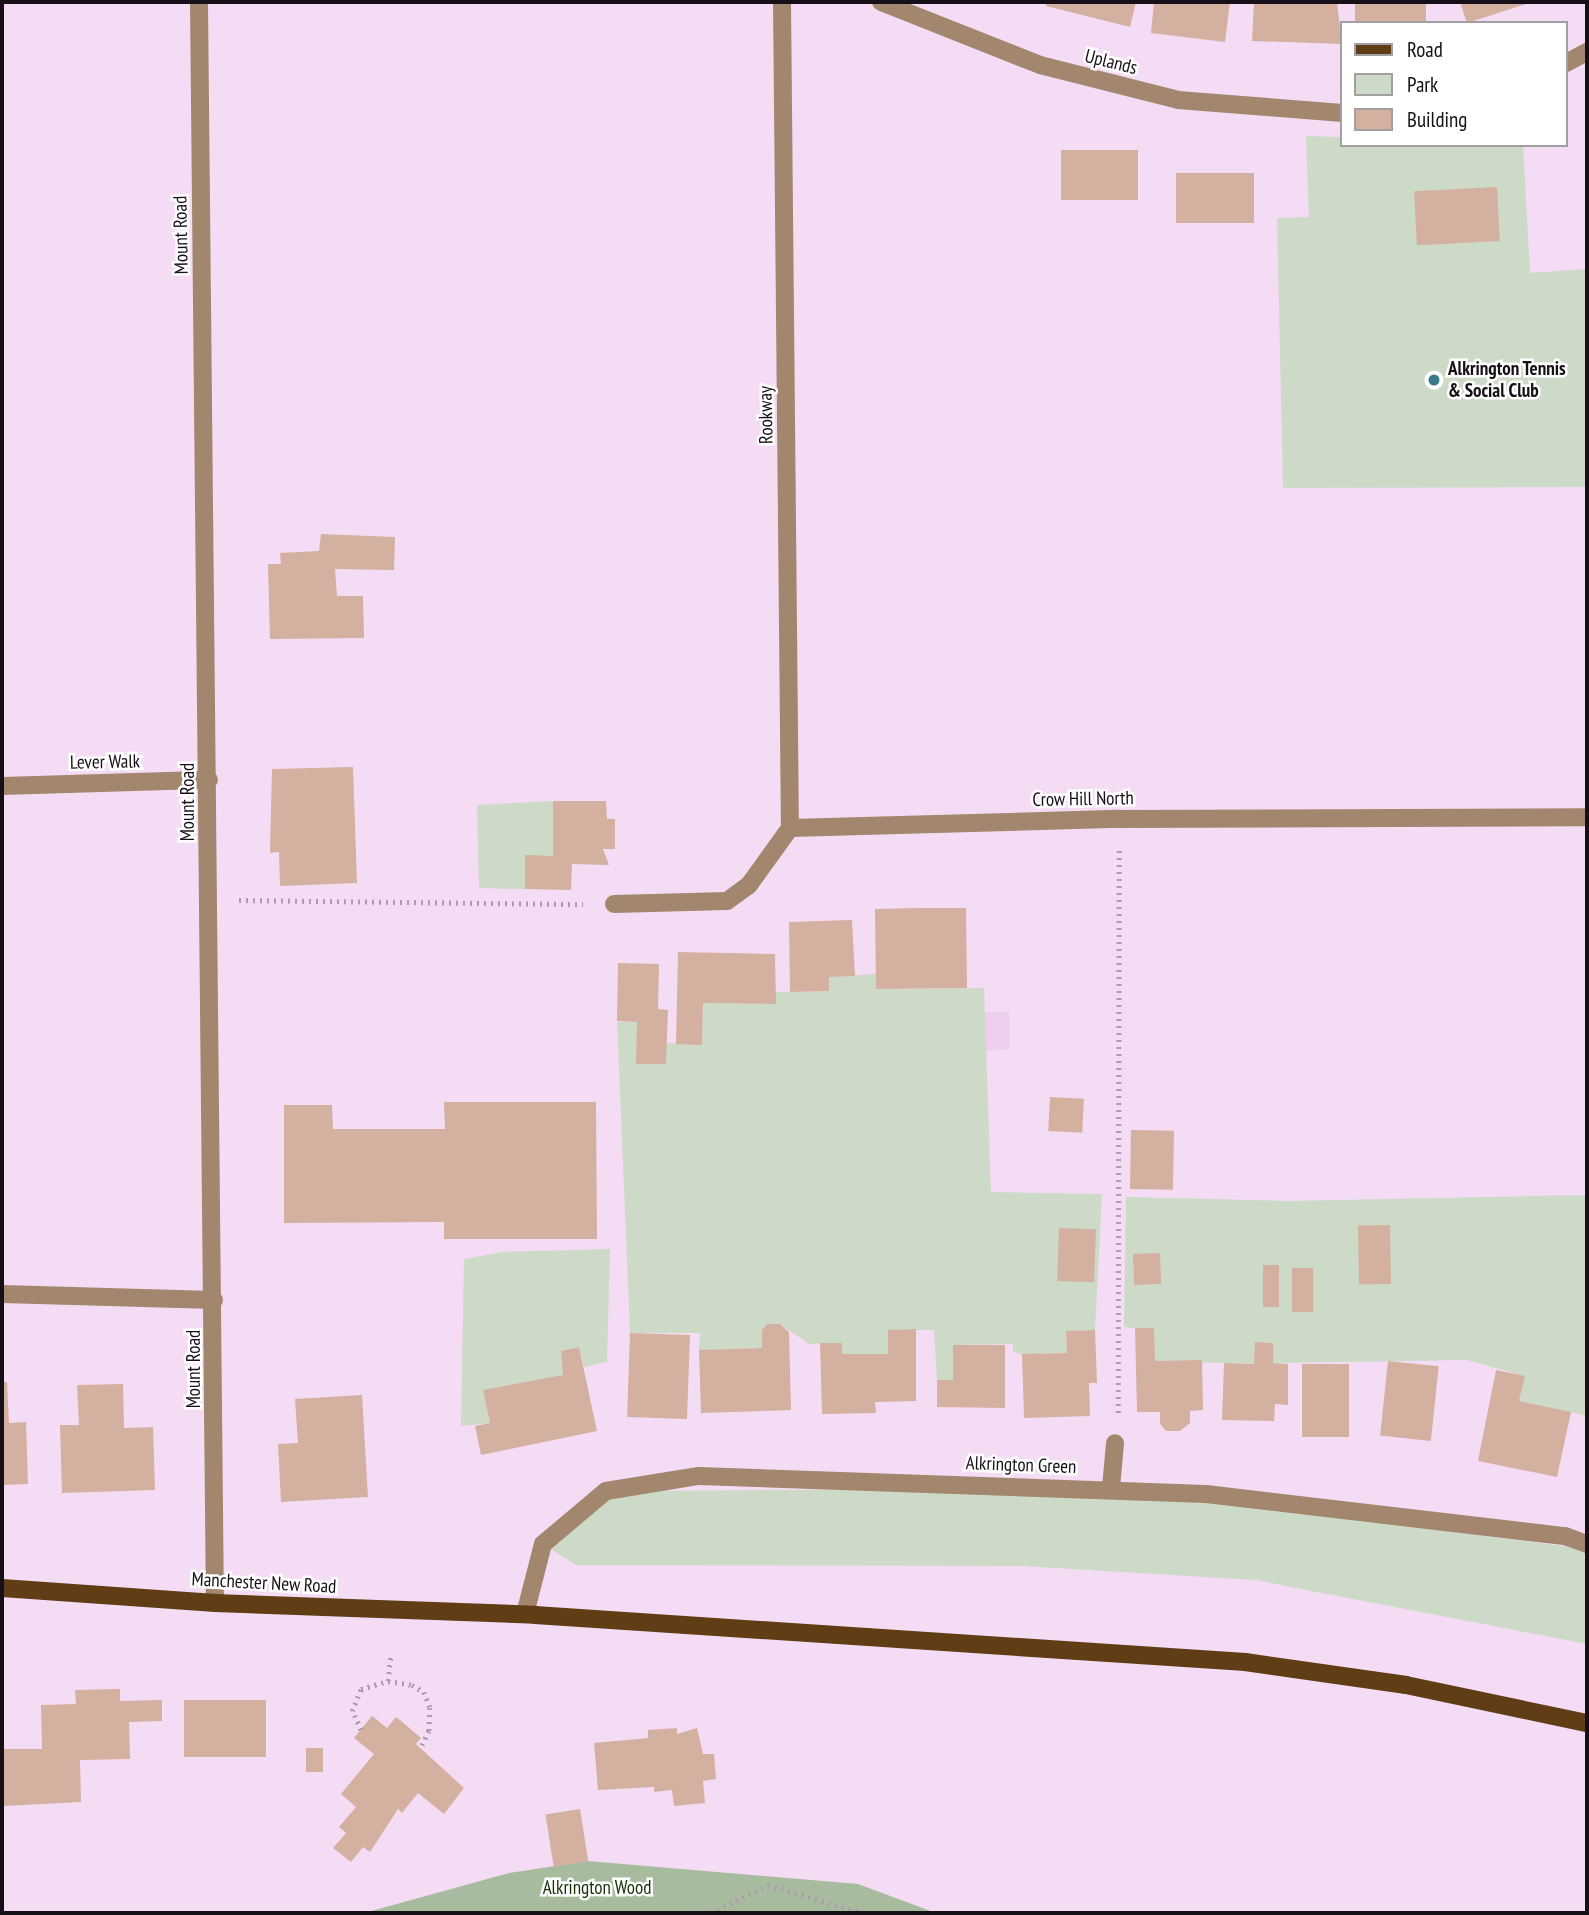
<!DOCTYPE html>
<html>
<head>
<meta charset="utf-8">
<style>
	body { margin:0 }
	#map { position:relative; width:1589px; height:1915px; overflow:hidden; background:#f5dcf5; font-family:"PT Sans Narrow",sans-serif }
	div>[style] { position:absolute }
	.built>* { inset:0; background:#edcfed }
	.green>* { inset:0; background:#cddac8 }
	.forest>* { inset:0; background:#a7bc9e }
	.building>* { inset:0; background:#d4b0a1; transform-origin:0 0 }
	.path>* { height:4.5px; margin-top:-2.25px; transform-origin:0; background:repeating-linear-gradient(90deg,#ae9bae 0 2px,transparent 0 7px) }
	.minor>* { height:18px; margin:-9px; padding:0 9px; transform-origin:9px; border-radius:9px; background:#a2876e }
	.major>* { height:18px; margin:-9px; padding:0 9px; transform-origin:9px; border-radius:9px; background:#603d15 }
	.dots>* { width:19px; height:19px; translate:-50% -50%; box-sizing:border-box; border:4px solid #fff; border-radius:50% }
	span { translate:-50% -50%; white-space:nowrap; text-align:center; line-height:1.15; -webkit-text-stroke:5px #fff; paint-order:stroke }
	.street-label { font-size:19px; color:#170f17 }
	.poi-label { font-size:19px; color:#170f17; font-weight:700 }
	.left { translate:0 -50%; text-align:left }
	.park-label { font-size:19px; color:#153205 }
	.frame { position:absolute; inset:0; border:4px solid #170f17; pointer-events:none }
	.legend { position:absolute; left:1340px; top:21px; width:228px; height:126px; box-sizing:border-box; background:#fff; border:2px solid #a29fa2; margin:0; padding:9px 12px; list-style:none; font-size:21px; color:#170f17 }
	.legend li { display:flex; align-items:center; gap:14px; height:35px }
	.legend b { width:35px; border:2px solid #a29fa2 }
</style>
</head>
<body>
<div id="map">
	<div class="built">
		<div style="clip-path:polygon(960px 1012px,1009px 1012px,1009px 1049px,986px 1051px,987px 1063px)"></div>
	</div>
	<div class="green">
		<div style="clip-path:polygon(1306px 136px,1342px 137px,1342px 145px,1523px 145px,1530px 273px,1587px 269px,1587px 487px,1283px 488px,1277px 218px,1309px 217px)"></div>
		<div style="clip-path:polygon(553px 801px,553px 856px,525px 856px,525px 889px,479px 888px,477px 805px)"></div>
		<div style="clip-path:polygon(876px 974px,877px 989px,984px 988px,991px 1192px,1102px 1194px,1095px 1330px,1066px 1331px,1067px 1353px,1022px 1354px,1013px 1352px,1013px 1344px,953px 1345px,953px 1380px,937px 1380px,934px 1330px,888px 1330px,888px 1354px,842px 1354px,842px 1343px,809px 1344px,780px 1324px,767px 1324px,762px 1330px,762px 1348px,699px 1350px,700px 1333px,630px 1333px,617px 1022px,637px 1022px,666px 1064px,666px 1043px,702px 1044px,703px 1003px,775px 1004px,775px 992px,829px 991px,829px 977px)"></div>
		<div style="clip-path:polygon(1587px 1195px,1587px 1416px,1519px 1401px,1524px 1376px,1467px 1360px,1273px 1363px,1273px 1343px,1255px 1342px,1254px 1364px,1155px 1361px,1135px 1328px,1124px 1327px,1126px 1197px,1288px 1201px)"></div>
		<div style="clip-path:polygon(610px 1249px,607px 1362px,584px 1367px,579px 1347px,561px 1351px,563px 1375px,484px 1390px,490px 1423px,461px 1426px,464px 1259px,502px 1252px)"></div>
		<div style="clip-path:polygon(1111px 1488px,1587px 1549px,1587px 1644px,1255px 1580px,1022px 1566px,576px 1565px,543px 1544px,606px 1491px)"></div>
	</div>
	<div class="forest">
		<div style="clip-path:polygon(588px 1861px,858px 1884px,936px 1913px,364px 1913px,509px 1873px)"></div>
	</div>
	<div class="building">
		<div style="clip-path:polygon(1047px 2px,1136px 2px,1130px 27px,1046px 6px)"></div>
		<div style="clip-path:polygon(1154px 2px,1230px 2px,1225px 42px,1151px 33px)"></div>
		<div style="clip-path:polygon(1254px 2px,1337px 2px,1342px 44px,1252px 41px)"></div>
		<div style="left:1355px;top:2px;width:71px;height:21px"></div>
		<div style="clip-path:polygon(1460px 2px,1532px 2px,1467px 23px)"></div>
		<div style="left:1061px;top:150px;width:77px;height:50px"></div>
		<div style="left:1254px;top:173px;width:50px;height:78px;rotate:90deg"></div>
		<div style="left:1497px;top:187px;width:54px;height:83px;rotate:87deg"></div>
		<div style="clip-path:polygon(321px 534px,395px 537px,394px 570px,335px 569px,337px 596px,363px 596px,364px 638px,270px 639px,268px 564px,281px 564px,280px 553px,319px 551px)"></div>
		<div style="clip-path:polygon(353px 767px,357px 883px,280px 886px,279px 852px,270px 853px,272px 769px)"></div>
		<div style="clip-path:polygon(553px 801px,606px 801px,607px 819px,615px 819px,615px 849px,603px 849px,609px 865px,572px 864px,571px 890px,525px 889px,525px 855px,553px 856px)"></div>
		<div style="clip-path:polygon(919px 908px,966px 908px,967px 988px,876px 989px,875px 909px)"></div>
		<div style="clip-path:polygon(852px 920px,855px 976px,829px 977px,829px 991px,790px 992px,789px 922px)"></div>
		<div style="clip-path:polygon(678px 952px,775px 954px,776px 1004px,703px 1003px,702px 1045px,676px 1044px)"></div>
		<div style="clip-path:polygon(618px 963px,659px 964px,658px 1009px,668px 1010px,666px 1064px,636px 1064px,637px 1022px,617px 1021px)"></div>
		<div style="left:1050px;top:1097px;width:34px;height:34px;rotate:3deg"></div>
		<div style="clip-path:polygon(444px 1102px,596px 1102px,597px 1239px,444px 1239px,444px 1222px,284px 1223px,284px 1105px,332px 1105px,333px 1129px,445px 1129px)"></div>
		<div style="left:1131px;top:1130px;width:43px;height:59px;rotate:1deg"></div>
		<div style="left:1390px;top:1225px;width:59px;height:32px;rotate:89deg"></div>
		<div style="left:1059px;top:1228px;width:37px;height:53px;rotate:2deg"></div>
		<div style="left:1160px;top:1253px;width:31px;height:27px;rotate:88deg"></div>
		<div style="left:1263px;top:1265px;width:16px;height:42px"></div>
		<div style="left:1292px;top:1268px;width:21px;height:44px"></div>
		<div style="clip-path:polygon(767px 1324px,780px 1324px,789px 1332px,791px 1410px,701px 1413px,699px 1350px,762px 1348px,762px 1330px)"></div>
		<div style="clip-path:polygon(1135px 1328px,1154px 1328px,1155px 1361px,1202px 1360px,1203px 1410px,1190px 1411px,1190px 1423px,1180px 1431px,1166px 1431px,1160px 1424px,1160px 1412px,1137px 1412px)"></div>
		<div style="clip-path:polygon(916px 1329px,916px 1401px,875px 1402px,876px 1413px,822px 1414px,820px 1343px,842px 1343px,842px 1354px,888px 1354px,888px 1330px)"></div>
		<div style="clip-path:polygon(1095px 1330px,1097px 1383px,1089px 1383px,1090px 1416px,1024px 1418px,1022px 1354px,1067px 1353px,1066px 1331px)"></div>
		<div style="left:630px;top:1333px;width:60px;height:84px;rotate:2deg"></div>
		<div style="clip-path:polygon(1255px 1342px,1273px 1343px,1273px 1363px,1288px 1364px,1288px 1405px,1275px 1404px,1274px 1421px,1222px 1420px,1224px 1363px,1254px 1364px)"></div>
		<div style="clip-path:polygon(953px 1345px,1005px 1345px,1005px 1408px,937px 1407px,937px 1380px,953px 1380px)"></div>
		<div style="clip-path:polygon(579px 1347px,597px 1431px,481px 1455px,475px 1426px,490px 1423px,483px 1390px,563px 1375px,561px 1351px)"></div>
		<div style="left:1388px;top:1361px;width:51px;height:75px;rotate:6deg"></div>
		<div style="left:1302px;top:1364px;width:47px;height:73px"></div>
		<div style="clip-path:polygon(1496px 1370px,1525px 1376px,1519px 1401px,1571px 1412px,1557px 1477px,1478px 1461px)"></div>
		<div style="clip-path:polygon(2px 1382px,7px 1382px,9px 1423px,26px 1422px,28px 1484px,2px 1485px)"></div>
		<div style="clip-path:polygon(123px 1384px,124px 1428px,153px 1427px,155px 1490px,62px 1493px,60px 1425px,79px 1425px,77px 1385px)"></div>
		<div style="clip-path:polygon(362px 1395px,368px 1497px,281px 1502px,278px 1444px,298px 1443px,295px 1399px)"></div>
		<div style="clip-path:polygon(120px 1689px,120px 1701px,162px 1700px,162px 1721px,129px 1722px,130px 1759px,80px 1760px,81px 1802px,4px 1806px,3px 1749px,42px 1749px,41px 1705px,76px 1704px,75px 1690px)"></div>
		<div style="left:184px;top:1700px;width:82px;height:57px"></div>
		<div style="clip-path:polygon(372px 1716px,387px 1728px,396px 1717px,400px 1720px,421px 1738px,416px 1744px,464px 1788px,444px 1814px,418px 1793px,402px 1813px,398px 1809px,370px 1852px,363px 1847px,351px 1862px,333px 1848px,346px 1833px,339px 1827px,356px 1807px,341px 1794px,374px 1754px,354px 1738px)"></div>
		<div style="clip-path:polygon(677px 1728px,677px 1734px,697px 1728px,703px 1754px,714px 1754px,716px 1779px,703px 1781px,705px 1803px,674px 1806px,672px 1790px,654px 1792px,654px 1787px,598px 1790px,594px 1743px,648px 1738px,648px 1730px)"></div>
		<div style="left:306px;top:1748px;width:17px;height:24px"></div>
		<div style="left:580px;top:1809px;width:53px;height:35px;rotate:81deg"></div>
	</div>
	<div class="path">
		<div style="left:239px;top:900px;width:344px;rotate:0.7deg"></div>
		<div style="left:1118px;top:1413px;width:565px;rotate:-89.9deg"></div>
		<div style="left:388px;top:1681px;width:27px;rotate:-84deg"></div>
		<div style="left:361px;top:1730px;width:21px;rotate:-115deg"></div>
		<div style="left:352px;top:1711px;width:24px;rotate:-68deg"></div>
		<div style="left:361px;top:1689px;width:28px;rotate:-17deg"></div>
		<div style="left:388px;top:1681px;width:24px;rotate:9deg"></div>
		<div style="left:412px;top:1685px;width:14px;rotate:30deg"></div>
		<div style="left:424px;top:1692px;width:17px;rotate:69deg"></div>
		<div style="left:430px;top:1708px;width:23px;rotate:92deg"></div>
		<div style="left:429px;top:1731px;width:19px;rotate:115deg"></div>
		<div style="left:711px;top:1913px;width:64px;rotate:-26.2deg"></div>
		<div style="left:768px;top:1885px;width:98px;rotate:16.6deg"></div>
	</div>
	<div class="minor">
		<div style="left:199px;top:2px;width:1601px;rotate:89.43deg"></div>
		<div style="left:782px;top:2px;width:826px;rotate:89.45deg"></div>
		<div style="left:881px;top:2px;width:171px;rotate:21.6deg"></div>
		<div style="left:1040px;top:65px;width:142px;rotate:14.2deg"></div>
		<div style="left:1178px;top:100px;width:165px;rotate:4.5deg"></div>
		<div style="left:1566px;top:63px;width:24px;rotate:-28deg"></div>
		<div style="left:2px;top:786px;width:207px;rotate:-1.7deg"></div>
		<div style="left:790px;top:828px;width:329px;rotate:-1.6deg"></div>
		<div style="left:1119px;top:819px;width:468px;rotate:-0.2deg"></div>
		<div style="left:614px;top:904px;width:113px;rotate:-1.5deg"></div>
		<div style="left:727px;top:901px;width:27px;rotate:-36deg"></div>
		<div style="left:749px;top:885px;width:70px;rotate:-54.3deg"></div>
		<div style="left:2px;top:1294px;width:212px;rotate:1.6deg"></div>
		<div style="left:1111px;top:1488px;width:45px;rotate:-84.9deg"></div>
		<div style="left:525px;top:1614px;width:72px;rotate:-75.6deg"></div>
		<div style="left:543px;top:1544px;width:82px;rotate:-40.1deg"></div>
		<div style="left:606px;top:1491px;width:94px;rotate:-9.2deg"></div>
		<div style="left:699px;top:1476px;width:507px;rotate:2.03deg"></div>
		<div style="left:1206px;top:1494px;width:361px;rotate:6.7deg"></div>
		<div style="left:1565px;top:1536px;width:23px;rotate:20deg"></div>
	</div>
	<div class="major">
		<div style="left:2px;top:1588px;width:214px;rotate:4deg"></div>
		<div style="left:215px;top:1603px;width:320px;rotate:2.1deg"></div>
		<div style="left:535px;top:1615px;width:712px;rotate:3.79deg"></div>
		<div style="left:1245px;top:1662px;width:163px;rotate:8.1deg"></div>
		<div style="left:1406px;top:1685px;width:185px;rotate:11.9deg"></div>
	</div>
	<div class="dots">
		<div style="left:1434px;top:380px;background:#36798a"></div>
	</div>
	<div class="street-label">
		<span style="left:1111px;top:62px;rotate:14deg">Uplands</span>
		<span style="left:181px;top:235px;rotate:-91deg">Mount Road</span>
		<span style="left:766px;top:415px;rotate:-91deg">Rookway</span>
		<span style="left:105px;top:762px;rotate:-1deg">Lever Walk</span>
		<span style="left:1083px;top:799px;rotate:-1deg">Crow Hill North</span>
		<span style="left:188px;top:802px;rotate:-90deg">Mount Road</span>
		<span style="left:194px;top:1369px;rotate:-90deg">Mount Road</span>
		<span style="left:1021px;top:1465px;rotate:2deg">Alkrington Green</span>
		<span style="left:264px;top:1583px;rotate:3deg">Manchester New Road</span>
	</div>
	<div class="poi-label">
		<span class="left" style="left:1448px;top:380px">Alkrington Tennis<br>&amp; Social Club</span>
	</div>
	<div class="park-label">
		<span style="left:597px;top:1888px">Alkrington Wood</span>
	</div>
	<div class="frame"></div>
	<ul class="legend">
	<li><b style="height:9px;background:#603d15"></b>Road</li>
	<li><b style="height:19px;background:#cddac8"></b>Park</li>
	<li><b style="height:19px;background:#d4b0a1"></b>Building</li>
	</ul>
</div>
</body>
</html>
